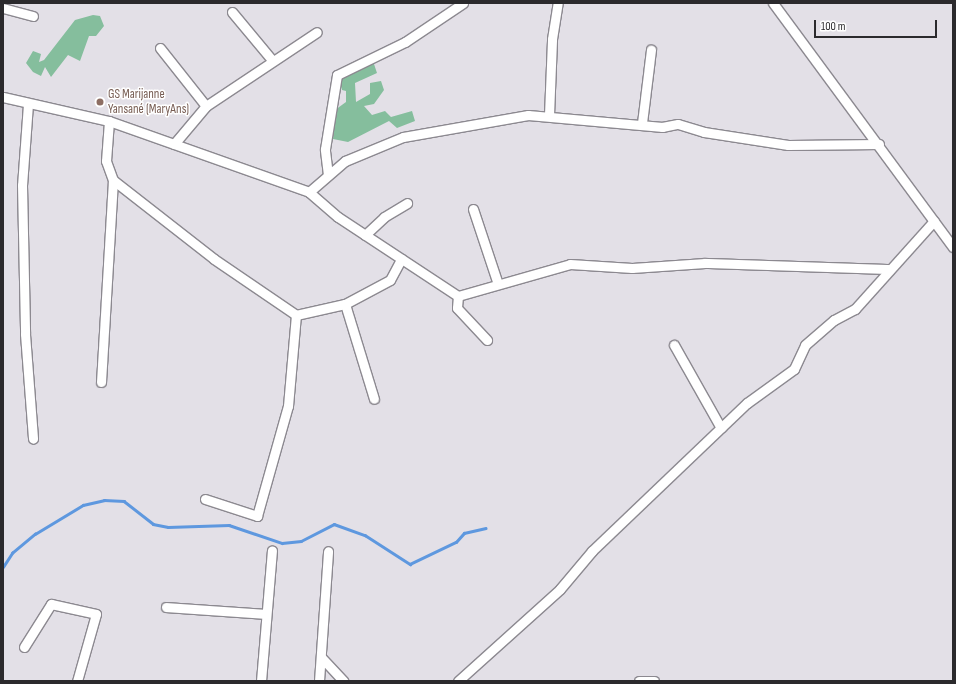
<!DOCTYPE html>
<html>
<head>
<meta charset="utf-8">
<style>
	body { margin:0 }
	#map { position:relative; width:956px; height:684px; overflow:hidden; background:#e3e0e7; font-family:"Sofia Sans Condensed",sans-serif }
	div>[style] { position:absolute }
	.green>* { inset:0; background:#85be9d }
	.stream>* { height:2.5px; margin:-1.25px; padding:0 1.25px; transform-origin:1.25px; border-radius:1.25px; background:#5e98df }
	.roads { filter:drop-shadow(1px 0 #8c8990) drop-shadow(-1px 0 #8c8990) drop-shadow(0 1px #8c8990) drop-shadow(0 -1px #8c8990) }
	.minor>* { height:9px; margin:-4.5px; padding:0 4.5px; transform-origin:4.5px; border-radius:4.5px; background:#fff }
	.dots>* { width:11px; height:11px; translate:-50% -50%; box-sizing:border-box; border:2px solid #fff; border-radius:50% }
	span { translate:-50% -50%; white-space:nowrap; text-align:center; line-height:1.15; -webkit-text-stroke:3px #fff; paint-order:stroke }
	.education-label { font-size:13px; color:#785e54 }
	.left { translate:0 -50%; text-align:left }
	.frame { position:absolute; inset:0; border:4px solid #2b2a2d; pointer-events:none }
	.scale { position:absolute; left:814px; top:20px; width:123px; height:18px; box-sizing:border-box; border:2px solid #2b2a2d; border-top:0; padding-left:5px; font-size:12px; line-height:14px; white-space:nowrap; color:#2b2a2d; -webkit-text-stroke:3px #fff; paint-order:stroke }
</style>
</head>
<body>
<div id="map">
	<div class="green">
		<div style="clip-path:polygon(93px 15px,100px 16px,104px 26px,96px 36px,89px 36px,80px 61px,68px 55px,51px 77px,45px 67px,41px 76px,33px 72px,26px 63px,33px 51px,41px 54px,39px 62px,44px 60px,75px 20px)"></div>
		<div style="clip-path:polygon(369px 62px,374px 64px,377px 73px,355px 83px,356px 102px,370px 94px,370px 83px,381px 81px,384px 90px,374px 104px,364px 106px,372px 115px,385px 111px,391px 117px,412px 111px,415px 121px,397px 128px,389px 121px,348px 142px,333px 139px,335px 110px,346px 102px,346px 91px,342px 90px,340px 83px,345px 74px)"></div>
	</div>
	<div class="stream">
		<div style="left:3px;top:567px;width:17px;rotate:-57deg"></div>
		<div style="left:12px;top:553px;width:30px;rotate:-40deg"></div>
		<div style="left:35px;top:534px;width:56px;rotate:-31.1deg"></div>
		<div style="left:83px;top:505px;width:22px;rotate:-13deg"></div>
		<div style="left:104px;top:500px;width:20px;rotate:3deg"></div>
		<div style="left:124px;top:501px;width:37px;rotate:38deg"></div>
		<div style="left:153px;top:524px;width:15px;rotate:11deg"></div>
		<div style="left:168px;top:527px;width:61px;rotate:-1.9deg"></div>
		<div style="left:229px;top:525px;width:56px;rotate:18.8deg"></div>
		<div style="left:282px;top:543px;width:19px;rotate:-6deg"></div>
		<div style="left:301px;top:541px;width:37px;rotate:-27deg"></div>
		<div style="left:334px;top:524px;width:33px;rotate:20deg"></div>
		<div style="left:365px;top:535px;width:54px;rotate:32.8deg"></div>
		<div style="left:410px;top:564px;width:51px;rotate:-25.6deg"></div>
		<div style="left:456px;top:542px;width:12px;rotate:-48deg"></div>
		<div style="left:464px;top:533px;width:22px;rotate:-13deg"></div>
	</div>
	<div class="roads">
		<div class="minor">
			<div style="left:773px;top:3px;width:303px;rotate:53.6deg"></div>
			<div style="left:3px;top:8px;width:31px;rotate:15deg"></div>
			<div style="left:232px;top:12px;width:62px;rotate:50.2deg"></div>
			<div style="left:160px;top:48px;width:74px;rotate:51.6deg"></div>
			<div style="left:3px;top:97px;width:109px;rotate:12.8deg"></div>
			<div style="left:109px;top:121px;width:212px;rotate:19.5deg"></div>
			<div style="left:309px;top:192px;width:38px;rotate:41deg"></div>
			<div style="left:338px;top:217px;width:144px;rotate:33.4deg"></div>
			<div style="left:458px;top:296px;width:116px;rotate:-15.9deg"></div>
			<div style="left:570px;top:264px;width:62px;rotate:3.7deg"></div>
			<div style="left:632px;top:268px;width:73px;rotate:-3.9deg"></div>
			<div style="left:705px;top:263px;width:185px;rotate:1.9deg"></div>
			<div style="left:28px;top:104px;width:81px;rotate:94.2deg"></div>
			<div style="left:22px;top:185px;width:149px;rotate:88.8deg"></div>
			<div style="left:25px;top:334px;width:105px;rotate:85.6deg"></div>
			<div style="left:549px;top:115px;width:76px;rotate:-87.7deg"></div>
			<div style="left:552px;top:39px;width:36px;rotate:-81deg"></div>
			<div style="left:109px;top:121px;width:40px;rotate:94.3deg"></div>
			<div style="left:106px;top:161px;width:20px;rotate:70deg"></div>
			<div style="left:113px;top:180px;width:128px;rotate:38deg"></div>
			<div style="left:214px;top:259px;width:99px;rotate:34.3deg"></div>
			<div style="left:296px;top:315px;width:50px;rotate:-12.7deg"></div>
			<div style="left:345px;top:304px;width:51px;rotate:-28.1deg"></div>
			<div style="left:390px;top:280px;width:24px;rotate:-62deg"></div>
			<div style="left:642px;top:123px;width:74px;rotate:-83deg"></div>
			<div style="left:174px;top:144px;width:50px;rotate:-49.9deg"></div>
			<div style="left:206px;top:106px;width:133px;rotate:-33.7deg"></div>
			<div style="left:328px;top:175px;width:26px;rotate:-97deg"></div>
			<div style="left:325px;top:149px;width:75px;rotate:-80.8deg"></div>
			<div style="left:337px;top:75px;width:76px;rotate:-25.9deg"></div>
			<div style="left:405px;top:42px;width:70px;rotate:-33.9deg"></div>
			<div style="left:309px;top:192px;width:48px;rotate:-40.7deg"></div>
			<div style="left:345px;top:161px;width:63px;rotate:-22.5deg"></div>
			<div style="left:403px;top:137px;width:127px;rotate:-10deg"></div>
			<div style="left:528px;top:115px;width:135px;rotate:5.1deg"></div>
			<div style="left:662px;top:127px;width:16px;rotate:-11deg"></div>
			<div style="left:678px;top:124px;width:27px;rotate:17deg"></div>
			<div style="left:704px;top:132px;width:85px;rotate:8.8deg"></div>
			<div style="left:788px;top:145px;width:91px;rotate:-0.6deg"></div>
			<div style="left:473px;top:209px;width:79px;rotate:71.6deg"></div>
			<div style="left:365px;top:235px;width:26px;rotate:-43deg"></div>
			<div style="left:384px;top:217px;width:27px;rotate:-31deg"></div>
			<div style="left:458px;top:296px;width:12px;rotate:95deg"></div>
			<div style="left:457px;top:308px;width:44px;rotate:46.8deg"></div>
			<div style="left:345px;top:304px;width:99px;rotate:73deg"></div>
			<div style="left:674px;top:345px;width:95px;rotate:60.5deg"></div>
			<div style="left:101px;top:382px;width:202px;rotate:-86.6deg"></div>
			<div style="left:205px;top:499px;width:55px;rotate:18.1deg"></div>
			<div style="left:257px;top:516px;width:114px;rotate:-74.3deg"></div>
			<div style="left:288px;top:406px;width:91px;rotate:-85deg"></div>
			<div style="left:166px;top:607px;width:100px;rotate:4deg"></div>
			<div style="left:24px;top:647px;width:51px;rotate:-57.9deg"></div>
			<div style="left:51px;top:604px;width:46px;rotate:12.5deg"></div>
			<div style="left:96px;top:614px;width:70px;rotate:105.8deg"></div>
			<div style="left:321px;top:657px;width:33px;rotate:47deg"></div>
			<div style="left:261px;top:681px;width:131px;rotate:-85.2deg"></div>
			<div style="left:319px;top:681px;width:130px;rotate:-86deg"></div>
			<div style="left:458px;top:681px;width:137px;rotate:-42deg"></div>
			<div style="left:560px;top:589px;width:50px;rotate:-49.9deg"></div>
			<div style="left:592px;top:551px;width:214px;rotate:-43.7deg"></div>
			<div style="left:747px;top:403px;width:58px;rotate:-35.9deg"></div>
			<div style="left:794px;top:369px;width:26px;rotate:-65deg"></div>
			<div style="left:805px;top:345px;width:38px;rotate:-41deg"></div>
			<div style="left:834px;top:320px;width:24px;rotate:-28deg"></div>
			<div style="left:855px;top:309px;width:118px;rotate:-48.1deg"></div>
			<div style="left:639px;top:681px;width:15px"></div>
		</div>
	</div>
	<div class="dots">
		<div style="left:100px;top:102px;background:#8d6e63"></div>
	</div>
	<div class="education-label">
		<span class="left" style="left:108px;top:102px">GS Marijanne<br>Yansané (MaryAns)</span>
	</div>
	<div class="frame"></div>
	<div class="scale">100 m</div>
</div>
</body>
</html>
